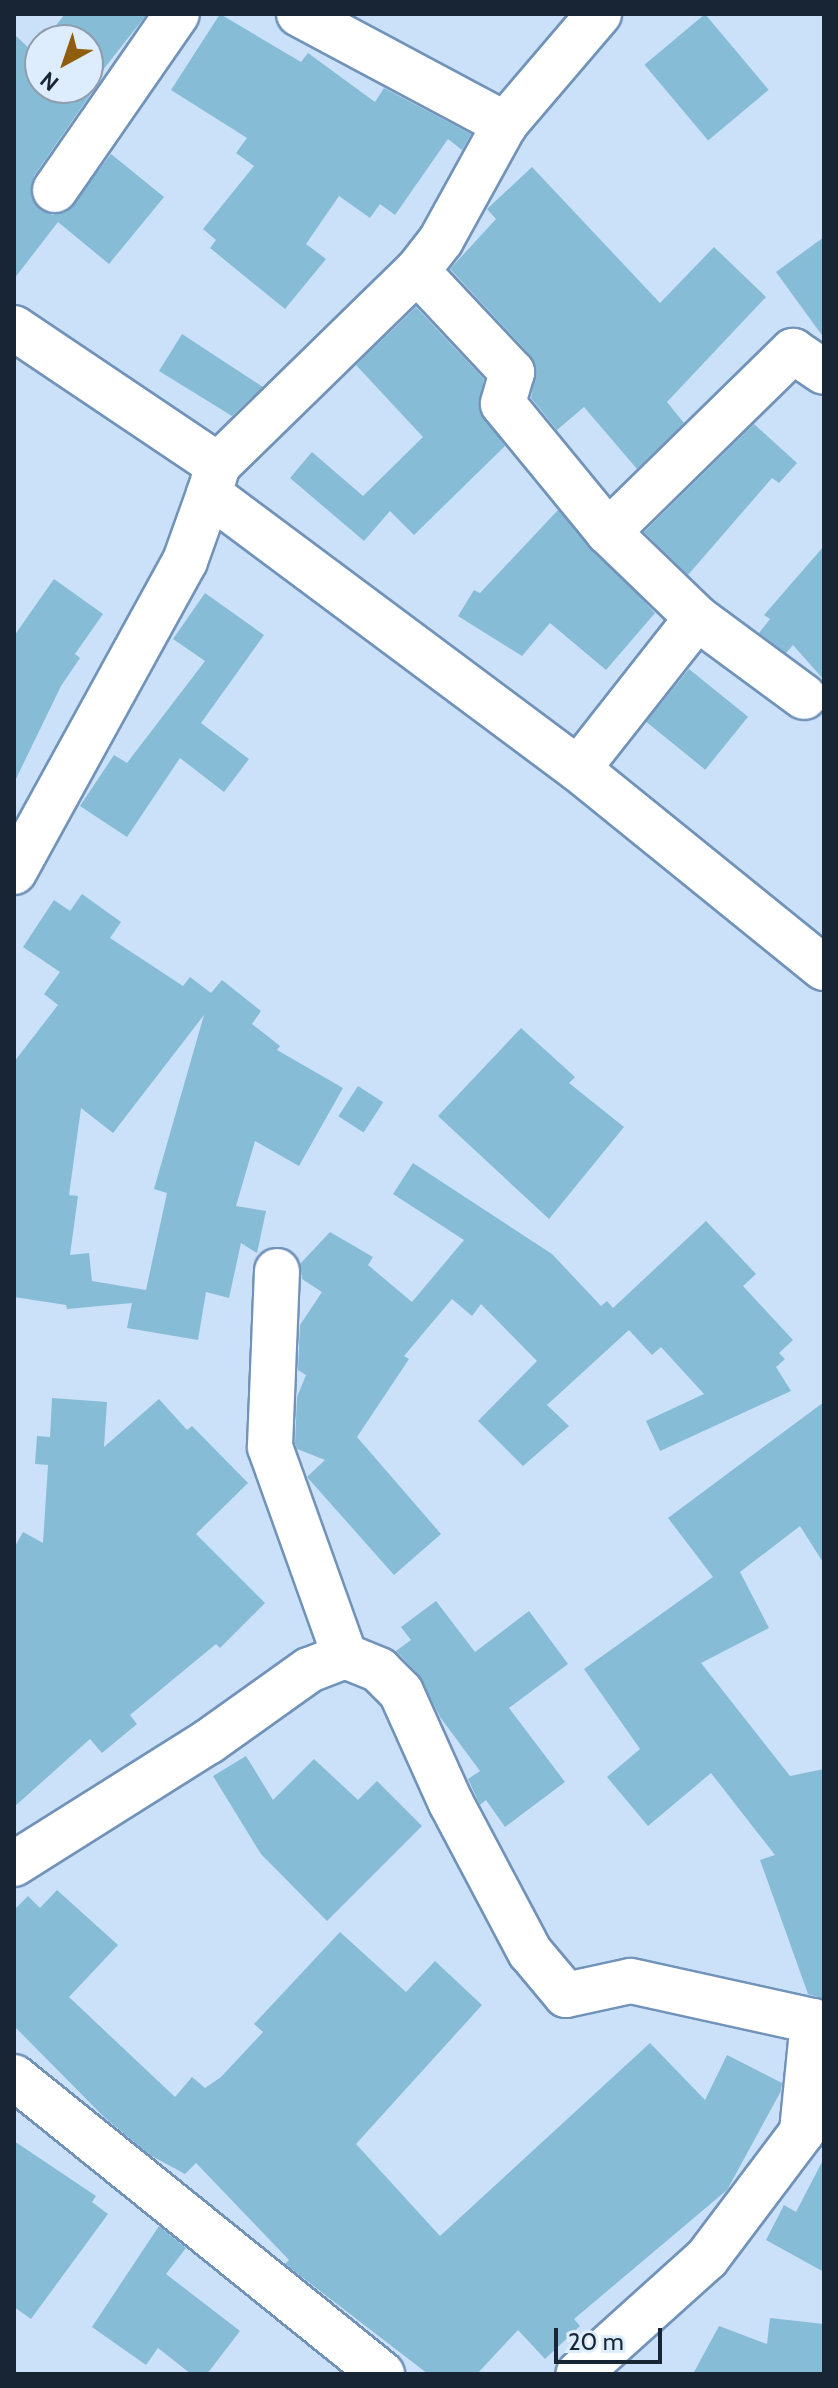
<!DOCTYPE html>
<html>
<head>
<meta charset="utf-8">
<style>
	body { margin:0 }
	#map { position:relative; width:838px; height:2388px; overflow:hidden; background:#cbe1f9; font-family:Cabin,sans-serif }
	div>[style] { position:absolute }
	.building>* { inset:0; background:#87bcd7; transform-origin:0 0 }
	.roads { filter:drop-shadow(2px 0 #7193b9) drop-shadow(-2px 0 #7193b9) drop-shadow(0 2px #7193b9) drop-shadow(0 -2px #7193b9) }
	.minor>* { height:44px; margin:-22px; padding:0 22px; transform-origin:22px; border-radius:22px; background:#fff }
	span { translate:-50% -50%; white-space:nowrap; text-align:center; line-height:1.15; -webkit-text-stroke:7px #deedfd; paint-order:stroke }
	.frame { position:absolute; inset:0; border:16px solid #172534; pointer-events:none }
	.north { position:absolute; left:24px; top:24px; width:80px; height:80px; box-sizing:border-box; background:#deedfd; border:2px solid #8e9dad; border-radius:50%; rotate:220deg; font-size:22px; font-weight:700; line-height:32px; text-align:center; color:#172534 }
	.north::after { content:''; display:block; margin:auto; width:28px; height:36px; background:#8f5d0c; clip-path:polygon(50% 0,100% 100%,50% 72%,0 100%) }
	.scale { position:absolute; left:554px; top:2328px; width:108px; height:36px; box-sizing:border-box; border:4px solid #172534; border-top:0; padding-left:10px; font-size:24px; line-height:28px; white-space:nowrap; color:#172534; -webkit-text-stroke:6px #deedfd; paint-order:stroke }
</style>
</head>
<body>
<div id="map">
	<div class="building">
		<div style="clip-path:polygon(65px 14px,147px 14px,88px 89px,92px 92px,34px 176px,33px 201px,52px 215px,66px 212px,111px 154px,164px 197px,109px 264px,58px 222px,14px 279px,14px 34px,33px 52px,40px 44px,40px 88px,88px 88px,88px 40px,44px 40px)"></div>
		<div style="clip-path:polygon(220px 14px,301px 62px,308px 53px,375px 102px,384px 88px,471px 134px,462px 150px,448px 139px,395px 215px,380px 204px,370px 218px,339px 196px,306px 244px,326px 259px,285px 309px,210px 248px,216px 240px,203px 229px,254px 166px,236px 153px,247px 138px,171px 90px)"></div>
		<div style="left:705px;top:14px;width:99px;height:79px;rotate:50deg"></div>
		<div style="clip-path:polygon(532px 167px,660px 303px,714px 247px,766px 297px,667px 402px,684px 423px,637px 469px,584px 407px,557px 430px,531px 398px,536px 367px,531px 356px,450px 269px,496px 219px,487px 209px)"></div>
		<div style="clip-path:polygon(824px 237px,824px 338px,776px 272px)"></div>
		<div style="clip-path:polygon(416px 307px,484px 379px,479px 410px,505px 446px,414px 535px,390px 511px,364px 541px,290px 478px,312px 452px,363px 496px,423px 437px,356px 365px)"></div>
		<div style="clip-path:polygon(182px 334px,263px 387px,232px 416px,159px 371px)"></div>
		<div style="clip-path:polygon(754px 424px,797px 463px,779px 483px,772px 478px,688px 575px,644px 532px)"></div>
		<div style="clip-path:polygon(558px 510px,655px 613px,606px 670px,550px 623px,522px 656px,458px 616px,474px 590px,480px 593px)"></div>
		<div style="clip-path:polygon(824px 546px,824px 680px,793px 645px,786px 653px,759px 633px,770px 619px,764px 615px)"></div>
		<div style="clip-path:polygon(54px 579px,103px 614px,75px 654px,80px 658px,61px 686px,14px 783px,14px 636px)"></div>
		<div style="clip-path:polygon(205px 593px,264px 635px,201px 723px,249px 759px,224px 792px,180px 758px,127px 837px,80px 806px,114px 755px,127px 763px,205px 661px,173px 639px)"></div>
		<div style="left:689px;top:669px;width:76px;height:68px;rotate:39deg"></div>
		<div style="clip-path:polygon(evenodd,82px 894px,121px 922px,110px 938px,183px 986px,190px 977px,211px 993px,222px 980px,261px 1011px,252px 1024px,280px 1046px,277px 1050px,343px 1088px,299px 1166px,255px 1141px,236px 1206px,266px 1211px,257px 1253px,241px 1243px,229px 1298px,206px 1292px,198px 1340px,127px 1328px,132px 1303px,67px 1309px,66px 1305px,14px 1297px,14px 1062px,58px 1005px,44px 994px,60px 972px,23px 947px,54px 900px,70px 911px,82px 894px,204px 1015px,154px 1189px,167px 1193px,146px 1290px,92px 1281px,89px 1253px,70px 1255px,78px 1196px,69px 1195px,81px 1108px,113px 1133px,204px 1015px)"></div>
		<div style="clip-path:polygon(521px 1028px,575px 1077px,569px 1083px,624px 1127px,549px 1219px,438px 1116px)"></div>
		<div style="left:358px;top:1086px;width:30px;height:36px;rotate:33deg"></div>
		<div style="clip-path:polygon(413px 1163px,552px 1254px,601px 1306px,607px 1301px,613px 1308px,706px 1221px,756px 1274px,743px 1286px,793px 1340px,779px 1353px,785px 1359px,776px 1367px,791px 1391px,660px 1451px,646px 1421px,704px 1394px,661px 1347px,652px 1355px,629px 1330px,547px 1405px,569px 1426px,523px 1466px,478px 1421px,537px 1361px,481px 1304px,472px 1316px,452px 1299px,404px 1356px,409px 1359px,357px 1437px,441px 1534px,394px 1575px,307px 1477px,325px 1460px,297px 1449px,295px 1443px,297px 1397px,306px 1375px,298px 1370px,300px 1325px,322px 1292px,302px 1279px,300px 1264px,330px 1232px,373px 1257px,368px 1265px,412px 1302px,464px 1240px,393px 1194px)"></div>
		<div style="clip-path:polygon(52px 1398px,107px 1402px,104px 1447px,159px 1399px,187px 1430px,192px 1426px,248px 1483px,196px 1534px,265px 1603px,220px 1648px,216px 1644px,130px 1715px,137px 1724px,102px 1753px,90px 1739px,14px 1807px,14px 1548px,23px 1532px,43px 1543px,48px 1465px,35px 1464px,37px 1436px,50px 1437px)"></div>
		<div style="clip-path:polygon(824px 1402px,824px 1564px,800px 1526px,740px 1572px,769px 1628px,701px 1663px,790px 1776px,824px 1769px,824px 1999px,808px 1994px,760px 1860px,775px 1855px,711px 1773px,648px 1826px,607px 1777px,640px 1749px,584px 1669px,713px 1577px,668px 1518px)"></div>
		<div style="clip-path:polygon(436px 1601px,475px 1652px,529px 1611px,568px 1664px,509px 1708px,565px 1782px,505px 1827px,486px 1800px,480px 1805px,468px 1779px,480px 1771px,440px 1717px,419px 1675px,396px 1651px,411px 1640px,401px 1627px)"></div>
		<div style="clip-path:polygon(246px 1756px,273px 1800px,314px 1759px,358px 1800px,377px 1781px,422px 1826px,327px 1921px,261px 1854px,213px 1776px)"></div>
		<div style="clip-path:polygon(57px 1890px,118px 1945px,69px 1997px,175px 2097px,192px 2077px,205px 2088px,221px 2077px,263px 2032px,254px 2024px,340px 1932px,406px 1992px,435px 1961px,482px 2005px,356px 2144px,440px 2236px,650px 2043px,705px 2100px,727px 2055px,782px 2083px,781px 2091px,727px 2190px,574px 2319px,580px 2326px,545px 2359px,518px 2330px,477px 2374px,428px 2374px,285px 2264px,289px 2260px,196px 2163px,185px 2174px,150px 2155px,104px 2117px,14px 2026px,14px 1910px,28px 1896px,40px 1908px)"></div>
		<div style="clip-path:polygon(14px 2141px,96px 2196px,92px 2202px,108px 2214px,31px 2319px,14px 2307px)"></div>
		<div style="clip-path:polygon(824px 2158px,824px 2272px,766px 2240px,784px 2205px,796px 2212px)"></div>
		<div style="clip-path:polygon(159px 2226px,186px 2248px,166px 2274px,240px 2331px,207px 2374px,191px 2374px,158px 2348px,146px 2365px,92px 2327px)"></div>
		<div style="clip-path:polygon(770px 2318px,824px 2324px,824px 2374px,693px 2374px,719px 2326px,767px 2344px)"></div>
	</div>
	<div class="roads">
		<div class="minor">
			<div style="left:299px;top:14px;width:234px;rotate:28.1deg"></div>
			<div style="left:55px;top:190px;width:214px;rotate:-55.3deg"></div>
			<div style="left:417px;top:271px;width:139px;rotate:46.8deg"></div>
			<div style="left:512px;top:372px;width:33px;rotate:106deg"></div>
			<div style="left:503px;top:404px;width:166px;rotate:50.6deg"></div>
			<div style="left:608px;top:532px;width:124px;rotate:44deg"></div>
			<div style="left:697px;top:618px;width:133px;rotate:36.4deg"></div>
			<div style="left:14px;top:328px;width:246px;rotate:33.9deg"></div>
			<div style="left:218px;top:465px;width:30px;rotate:107deg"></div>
			<div style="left:209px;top:494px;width:460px;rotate:36.7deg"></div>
			<div style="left:578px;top:769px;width:316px;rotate:39deg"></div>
			<div style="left:218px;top:465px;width:278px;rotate:-44.3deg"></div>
			<div style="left:417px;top:271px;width:39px;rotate:-52deg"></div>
			<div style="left:441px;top:240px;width:132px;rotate:-61.1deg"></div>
			<div style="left:505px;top:124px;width:145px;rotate:-49.5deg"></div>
			<div style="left:608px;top:532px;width:259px;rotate:-44.4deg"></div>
			<div style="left:793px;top:351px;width:37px;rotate:34deg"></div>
			<div style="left:578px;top:769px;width:192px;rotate:-51.8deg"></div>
			<div style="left:14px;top:872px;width:355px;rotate:-61.2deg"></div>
			<div style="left:185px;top:561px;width:71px;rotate:-70.3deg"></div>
			<div style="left:277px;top:1271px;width:176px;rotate:92.3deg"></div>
			<div style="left:270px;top:1447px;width:222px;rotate:70.3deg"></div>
			<div style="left:14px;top:1864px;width:229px;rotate:-32.2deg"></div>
			<div style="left:208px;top:1742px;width:124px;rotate:-35.5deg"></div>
			<div style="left:309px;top:1670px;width:39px;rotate:-21deg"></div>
			<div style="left:345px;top:1656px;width:37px;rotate:22deg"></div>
			<div style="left:379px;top:1670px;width:31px;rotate:45deg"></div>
			<div style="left:401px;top:1692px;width:122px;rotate:65.8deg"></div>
			<div style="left:451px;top:1803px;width:169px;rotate:62.1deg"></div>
			<div style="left:530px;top:1952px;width:56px;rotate:50.1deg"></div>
			<div style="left:566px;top:1995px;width:66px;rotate:-12.2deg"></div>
			<div style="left:631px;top:1981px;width:186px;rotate:12.4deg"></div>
			<div style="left:813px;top:2021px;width:112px;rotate:95.7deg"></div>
			<div style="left:802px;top:2132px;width:158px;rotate:127deg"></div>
			<div style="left:707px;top:2258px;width:173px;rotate:138deg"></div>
			<div style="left:14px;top:2077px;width:473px;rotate:38.9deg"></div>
		</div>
	</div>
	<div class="frame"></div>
	<div class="north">N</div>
	<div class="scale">20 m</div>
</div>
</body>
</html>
